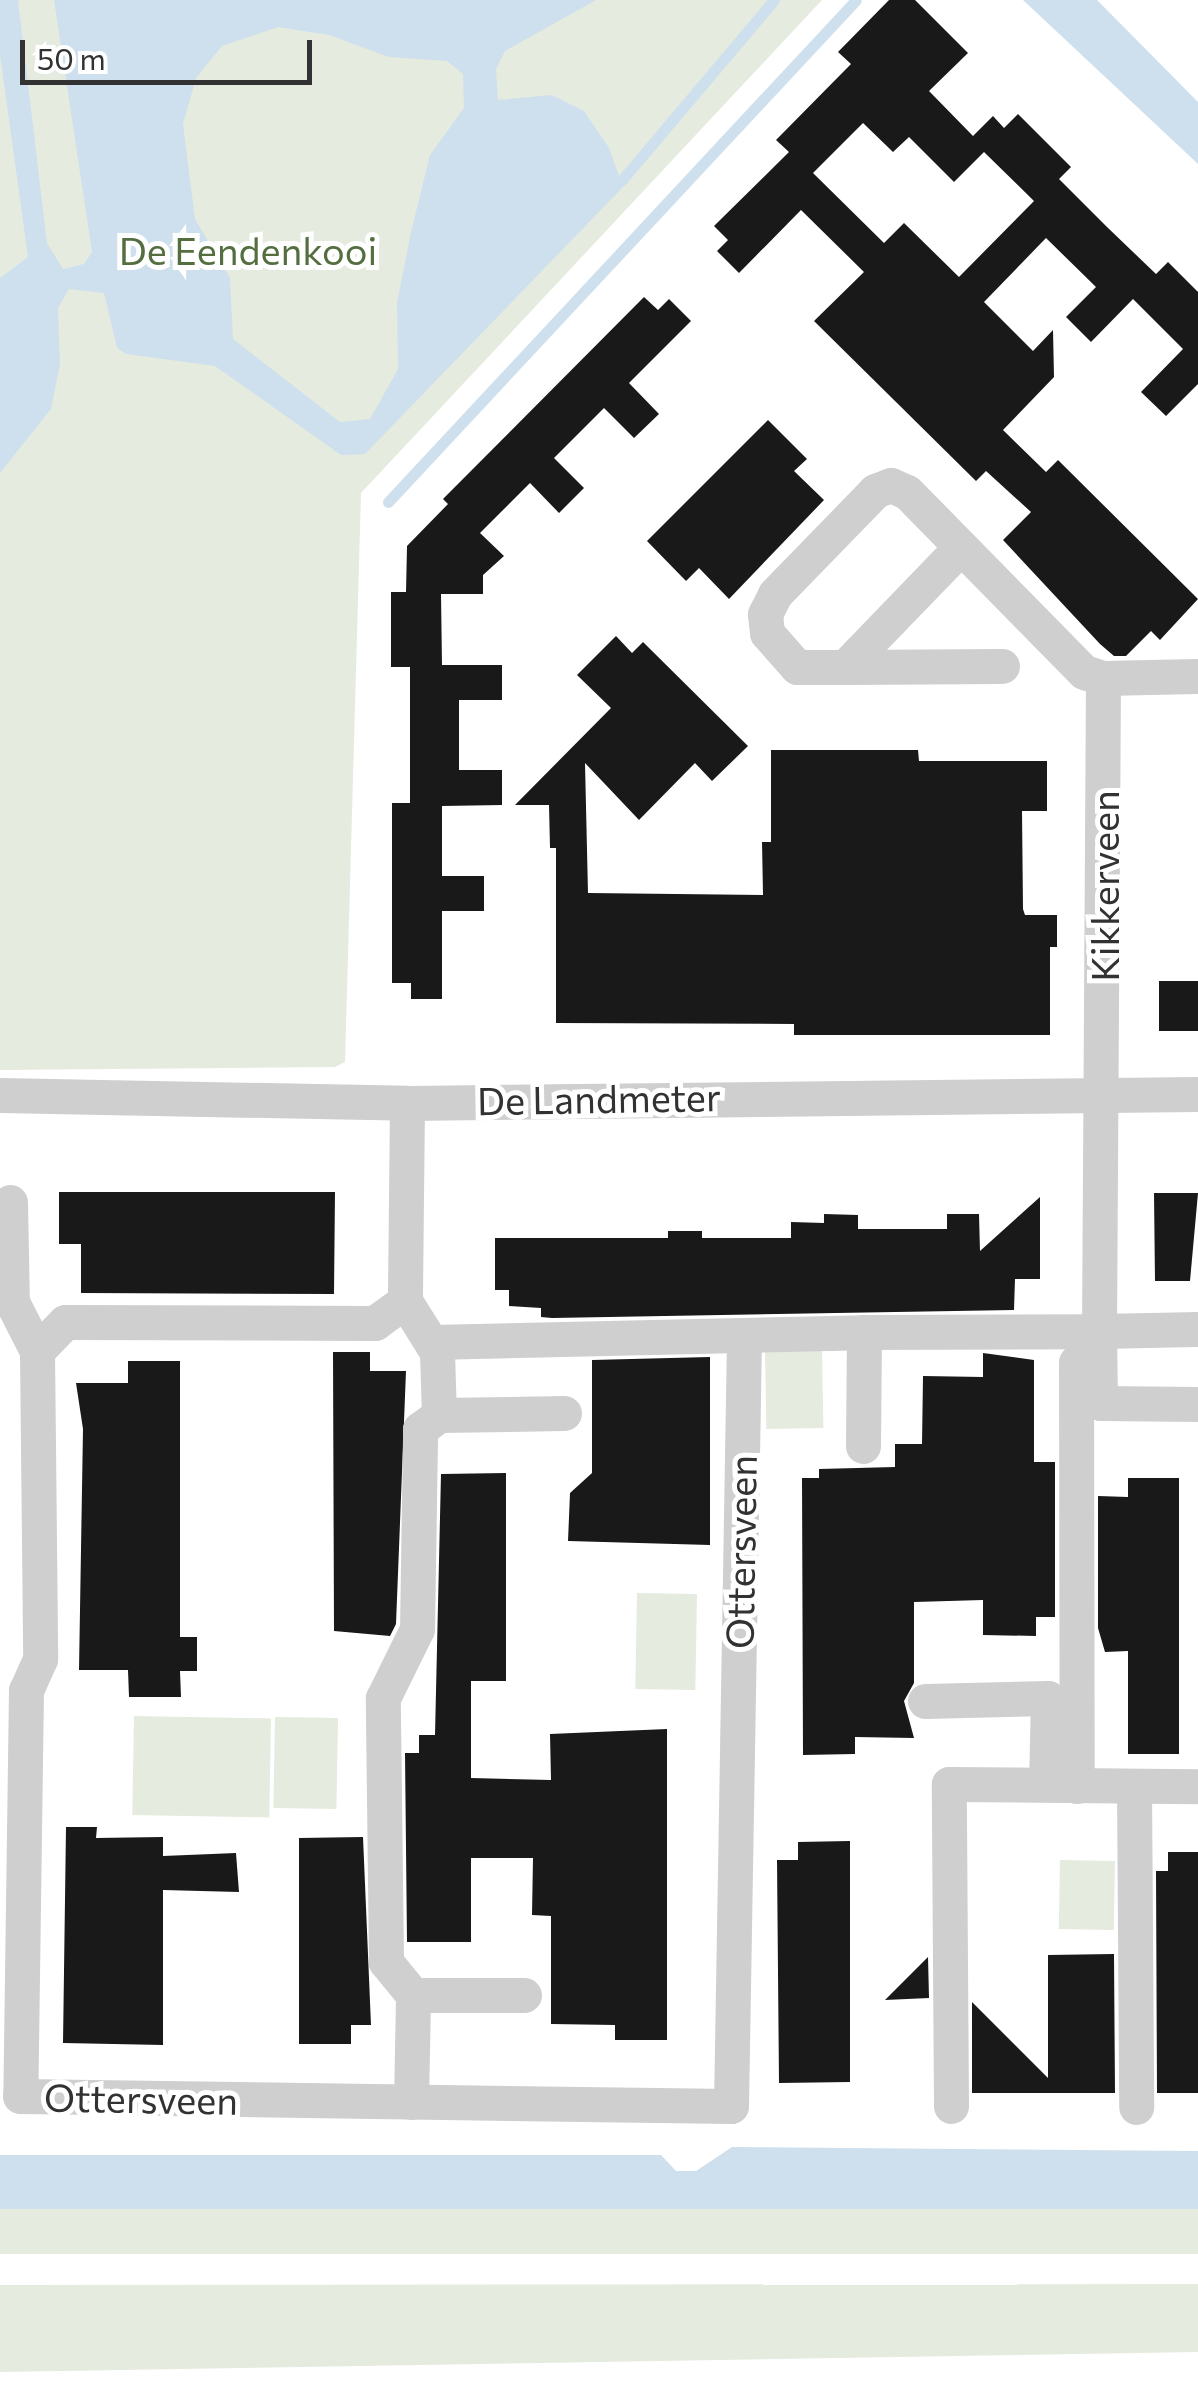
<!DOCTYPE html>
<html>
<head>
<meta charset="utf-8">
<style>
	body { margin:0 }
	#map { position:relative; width:1198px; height:2392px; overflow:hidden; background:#fff; font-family:Commissioner,sans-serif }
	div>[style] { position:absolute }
	.green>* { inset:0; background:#e5ebde; transform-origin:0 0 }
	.water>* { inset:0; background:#cee0ed }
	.stream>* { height:11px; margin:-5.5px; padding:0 5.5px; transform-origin:5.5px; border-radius:5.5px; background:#cee0ed }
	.building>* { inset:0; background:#191919; transform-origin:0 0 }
	.street>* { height:35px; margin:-17.5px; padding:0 17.5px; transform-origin:17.5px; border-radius:17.5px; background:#cfcfcf }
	span { translate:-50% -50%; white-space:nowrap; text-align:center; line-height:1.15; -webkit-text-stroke:10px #fff; paint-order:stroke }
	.park-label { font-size:38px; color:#546e3f }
	.street-label { font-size:38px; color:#323232 }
	.scale { position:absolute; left:20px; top:40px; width:292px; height:45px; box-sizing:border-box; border:5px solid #323232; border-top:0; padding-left:12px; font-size:30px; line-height:35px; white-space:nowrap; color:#323232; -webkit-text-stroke:8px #fff; paint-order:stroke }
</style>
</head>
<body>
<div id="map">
	<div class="green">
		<div style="clip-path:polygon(0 0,822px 0,361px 493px,345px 1062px,335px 1067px,0 1070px)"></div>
		<div style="left:822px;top:1348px;width:80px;height:57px;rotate:89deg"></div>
		<div style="left:637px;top:1593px;width:60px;height:96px;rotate:1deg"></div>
		<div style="left:134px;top:1716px;width:137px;height:99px;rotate:1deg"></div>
		<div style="left:275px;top:1717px;width:63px;height:91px;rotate:1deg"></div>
		<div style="left:1060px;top:1860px;width:55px;height:69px;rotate:1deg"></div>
		<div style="left:0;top:2209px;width:1198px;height:45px"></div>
		<div style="clip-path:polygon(1198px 2284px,1198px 2352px,0 2372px,0 2285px)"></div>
	</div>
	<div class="water">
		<div style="clip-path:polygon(evenodd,0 0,18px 0,47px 243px,63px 269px,84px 264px,92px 252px,54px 0,596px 0,505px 51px,496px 69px,498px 100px,552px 95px,584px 111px,609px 148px,623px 187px,365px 454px,341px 455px,215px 366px,126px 354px,117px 348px,104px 293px,69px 289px,58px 308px,60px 364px,51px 409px,0 473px,0 278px,28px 257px,0 55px,0 0,278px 27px,329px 35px,389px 57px,447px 61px,463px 74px,464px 108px,430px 155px,411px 232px,397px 303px,398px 369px,370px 419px,340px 422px,233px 339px,230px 278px,195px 219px,183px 124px,196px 78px,222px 46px,278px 27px)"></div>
		<div style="clip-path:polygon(1023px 0,1097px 0,1198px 102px,1198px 164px)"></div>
		<div style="clip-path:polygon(732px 2147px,1198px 2151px,1198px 2209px,0 2209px,0 2155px,661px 2155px,676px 2171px,696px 2171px)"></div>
	</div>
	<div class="stream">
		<div style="left:621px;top:181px;width:237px;rotate:-49.8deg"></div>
		<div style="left:388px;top:502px;width:686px;rotate:-47.01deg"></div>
	</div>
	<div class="building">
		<div style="clip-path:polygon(evenodd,889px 0,915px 0,968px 53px,929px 91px,973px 136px,993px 116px,1004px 128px,1018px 114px,1071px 167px,1059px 179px,1107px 227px,1156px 274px,1168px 262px,1198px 292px,1198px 384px,1166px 416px,1141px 392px,1183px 349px,1133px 299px,1091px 342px,1066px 317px,1096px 287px,1046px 238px,984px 302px,1033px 351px,1053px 330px,1054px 377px,1003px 430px,1046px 472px,1058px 460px,1198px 599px,1160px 640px,1151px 631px,1126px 656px,1114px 656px,1100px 644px,1003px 540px,1031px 512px,986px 471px,976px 481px,814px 321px,864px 272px,801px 210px,739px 273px,717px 251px,728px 240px,714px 226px,789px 152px,776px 140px,851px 64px,838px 52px,889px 0,863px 123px,893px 152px,909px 137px,954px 182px,984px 152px,1034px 201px,959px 277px,904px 223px,884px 243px,813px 173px,863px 123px)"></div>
		<div style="clip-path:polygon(644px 297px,658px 310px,669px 299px,691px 321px,629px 383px,659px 414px,634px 438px,604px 408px,554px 458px,584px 488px,559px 513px,530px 483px,480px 533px,504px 556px,483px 575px,483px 594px,441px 594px,442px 665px,502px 665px,502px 700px,459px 700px,459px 770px,502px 770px,502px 805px,442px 806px,442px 876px,484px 876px,484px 911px,442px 911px,442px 999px,411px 999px,411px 983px,392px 983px,392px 803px,410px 803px,410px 667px,391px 667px,391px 592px,406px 592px,407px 546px,448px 504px,443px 499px)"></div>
		<div style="clip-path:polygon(768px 420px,807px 459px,794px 471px,824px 500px,729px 599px,699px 568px,686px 581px,647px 541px)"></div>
		<div style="clip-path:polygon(616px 636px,632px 653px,643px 642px,748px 746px,712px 781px,695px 763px,639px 820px,585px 763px,588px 893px,763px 895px,762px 842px,771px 842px,771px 750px,918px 750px,919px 761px,1047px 761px,1047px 811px,1022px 811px,1023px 909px,1025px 915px,1057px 915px,1057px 947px,1050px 947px,1050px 1035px,794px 1035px,794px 1024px,556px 1023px,556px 848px,550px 848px,549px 805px,515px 805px,611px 708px,577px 675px)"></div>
		<div style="left:1159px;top:981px;width:39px;height:50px"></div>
		<div style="clip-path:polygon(59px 1192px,335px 1192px,334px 1294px,81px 1293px,81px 1244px,59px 1244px)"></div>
		<div style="clip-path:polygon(1154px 1193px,1198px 1193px,1190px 1281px,1155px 1281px)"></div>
		<div style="clip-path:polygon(1040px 1197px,1040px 1279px,1015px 1279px,1014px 1310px,552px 1318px,541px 1317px,541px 1308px,509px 1306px,509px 1290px,495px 1290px,495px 1238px,668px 1238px,668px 1231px,702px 1231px,702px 1238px,791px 1238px,791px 1222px,824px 1223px,824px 1214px,858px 1215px,858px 1229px,947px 1229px,947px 1214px,979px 1214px,980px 1251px)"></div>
		<div style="clip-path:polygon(333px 1352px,370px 1352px,370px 1371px,406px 1371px,396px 1624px,390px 1636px,334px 1631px)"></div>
		<div style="clip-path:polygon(983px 1353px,1034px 1360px,1034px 1462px,1055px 1462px,1055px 1617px,1036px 1617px,1036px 1636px,983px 1635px,983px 1600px,914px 1602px,914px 1683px,904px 1701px,914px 1738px,855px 1737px,855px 1754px,803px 1755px,802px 1478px,819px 1478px,819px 1469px,895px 1467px,895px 1444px,922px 1444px,923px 1376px,983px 1377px)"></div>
		<div style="clip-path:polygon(710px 1357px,710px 1545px,568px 1541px,570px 1493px,592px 1473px,592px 1360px)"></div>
		<div style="clip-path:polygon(128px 1361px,180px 1361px,180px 1637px,197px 1637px,197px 1671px,180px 1671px,181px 1697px,129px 1697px,128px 1670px,79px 1670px,83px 1429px,76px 1383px,128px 1383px)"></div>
		<div style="clip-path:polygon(506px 1473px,506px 1681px,471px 1681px,471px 1778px,551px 1780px,550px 1734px,667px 1729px,667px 2040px,615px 2040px,615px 2025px,551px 2024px,551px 1916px,532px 1915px,533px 1858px,471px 1858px,471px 1942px,407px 1942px,405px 1753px,419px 1753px,419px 1735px,435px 1735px,441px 1474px)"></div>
		<div style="clip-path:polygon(1128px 1478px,1179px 1478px,1179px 1754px,1128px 1754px,1128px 1651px,1105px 1652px,1098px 1628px,1098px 1496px,1128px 1497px)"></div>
		<div style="clip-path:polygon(66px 1827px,97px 1827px,96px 1838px,163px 1837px,163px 1856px,236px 1853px,239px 1892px,163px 1890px,163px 2045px,63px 2043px)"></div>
		<div style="clip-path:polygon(363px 1837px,371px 2025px,351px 2025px,351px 2044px,299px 2044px,299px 1838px)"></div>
		<div style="clip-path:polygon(850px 1841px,850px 2082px,779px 2083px,777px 1860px,798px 1860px,798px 1842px)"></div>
		<div style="clip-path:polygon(1168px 1852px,1198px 1852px,1198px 2093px,1157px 2093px,1156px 1871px,1168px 1871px)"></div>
		<div style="clip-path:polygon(1114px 1954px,1115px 2093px,972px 2093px,972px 2002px,1048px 2078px,1048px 1955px)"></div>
		<div style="clip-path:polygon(928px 1957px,929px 1998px,885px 2000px)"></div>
	</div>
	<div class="street">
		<div style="left:960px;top:548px;width:165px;rotate:134deg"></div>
		<div style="left:845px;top:667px;width:48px;rotate:180deg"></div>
		<div style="left:797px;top:667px;width:45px;rotate:-131.4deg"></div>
		<div style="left:767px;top:633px;width:19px;rotate:-96deg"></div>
		<div style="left:765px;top:614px;width:22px;rotate:-63deg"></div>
		<div style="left:775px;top:594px;width:144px;rotate:-45.8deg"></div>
		<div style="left:875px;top:491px;width:17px;rotate:-21deg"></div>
		<div style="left:891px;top:485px;width:17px;rotate:24deg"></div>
		<div style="left:907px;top:492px;width:252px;rotate:45.5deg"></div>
		<div style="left:1084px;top:672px;width:20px;rotate:18deg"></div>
		<div style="left:1103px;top:678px;width:95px;rotate:-1.2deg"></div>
		<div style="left:845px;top:667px;width:157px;rotate:-0.4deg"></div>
		<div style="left:1103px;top:678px;width:653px;rotate:90.35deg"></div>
		<div style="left:1099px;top:1331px;width:99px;rotate:-1.2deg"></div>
		<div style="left:0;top:1095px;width:407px;rotate:1.1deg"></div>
		<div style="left:407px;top:1103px;width:791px;rotate:-0.65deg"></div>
		<div style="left:407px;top:1103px;width:198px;rotate:90.6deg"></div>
		<div style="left:405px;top:1301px;width:60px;rotate:57.9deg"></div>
		<div style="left:437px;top:1352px;width:63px;rotate:88.2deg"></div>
		<div style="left:439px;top:1415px;width:125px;rotate:-0.9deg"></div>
		<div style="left:10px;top:1202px;width:100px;rotate:88.9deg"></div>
		<div style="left:12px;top:1302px;width:55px;rotate:63deg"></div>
		<div style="left:405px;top:1301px;width:37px;rotate:144deg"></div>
		<div style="left:375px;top:1323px;width:310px;rotate:-179.8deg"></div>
		<div style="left:65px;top:1322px;width:40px;rotate:134deg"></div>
		<div style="left:37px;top:1351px;width:308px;rotate:89.4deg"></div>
		<div style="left:40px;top:1659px;width:34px;rotate:114deg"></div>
		<div style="left:26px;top:1690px;width:406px;rotate:90.8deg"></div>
		<div style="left:20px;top:2096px;width:711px;rotate:0.81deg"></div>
		<div style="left:731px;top:2106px;width:769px;rotate:-89.03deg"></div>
		<div style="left:431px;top:1342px;width:433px;rotate:-1.3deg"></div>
		<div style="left:1076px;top:1362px;width:424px;rotate:89.9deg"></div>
		<div style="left:863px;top:1446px;width:114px;rotate:-89.5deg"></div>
		<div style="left:864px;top:1332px;width:235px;rotate:-0.2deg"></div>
		<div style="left:1099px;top:1331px;width:72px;rotate:89.2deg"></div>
		<div style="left:1100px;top:1403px;width:98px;rotate:0.6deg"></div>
		<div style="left:925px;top:1701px;width:123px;rotate:-1.4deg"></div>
		<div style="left:1048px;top:1698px;width:85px;rotate:91.3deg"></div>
		<div style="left:1134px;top:1786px;width:321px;rotate:89.6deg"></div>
		<div style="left:413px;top:1995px;width:43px;rotate:-129.3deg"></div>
		<div style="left:386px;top:1962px;width:264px;rotate:-90.7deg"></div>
		<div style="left:383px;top:1698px;width:77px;rotate:-63.8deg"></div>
		<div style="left:417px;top:1629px;width:200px;rotate:-89.1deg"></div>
		<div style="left:420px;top:1429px;width:24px;rotate:-36deg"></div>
		<div style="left:411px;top:2102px;width:107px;rotate:-88.9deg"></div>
		<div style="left:413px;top:1995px;width:111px"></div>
		<div style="left:951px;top:2106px;width:322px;rotate:-90.4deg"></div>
		<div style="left:949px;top:1784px;width:249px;rotate:0.5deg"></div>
	</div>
	<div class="park-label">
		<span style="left:248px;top:250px">De Eendenkooi</span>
	</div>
	<div class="street-label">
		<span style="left:1104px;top:886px;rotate:-90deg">Kikkerveen</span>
		<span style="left:599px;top:1098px;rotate:-1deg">De Landmeter</span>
		<span style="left:740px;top:1552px;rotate:-89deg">Ottersveen</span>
		<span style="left:141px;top:2098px;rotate:1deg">Ottersveen</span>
	</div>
	<div class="scale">50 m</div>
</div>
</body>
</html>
